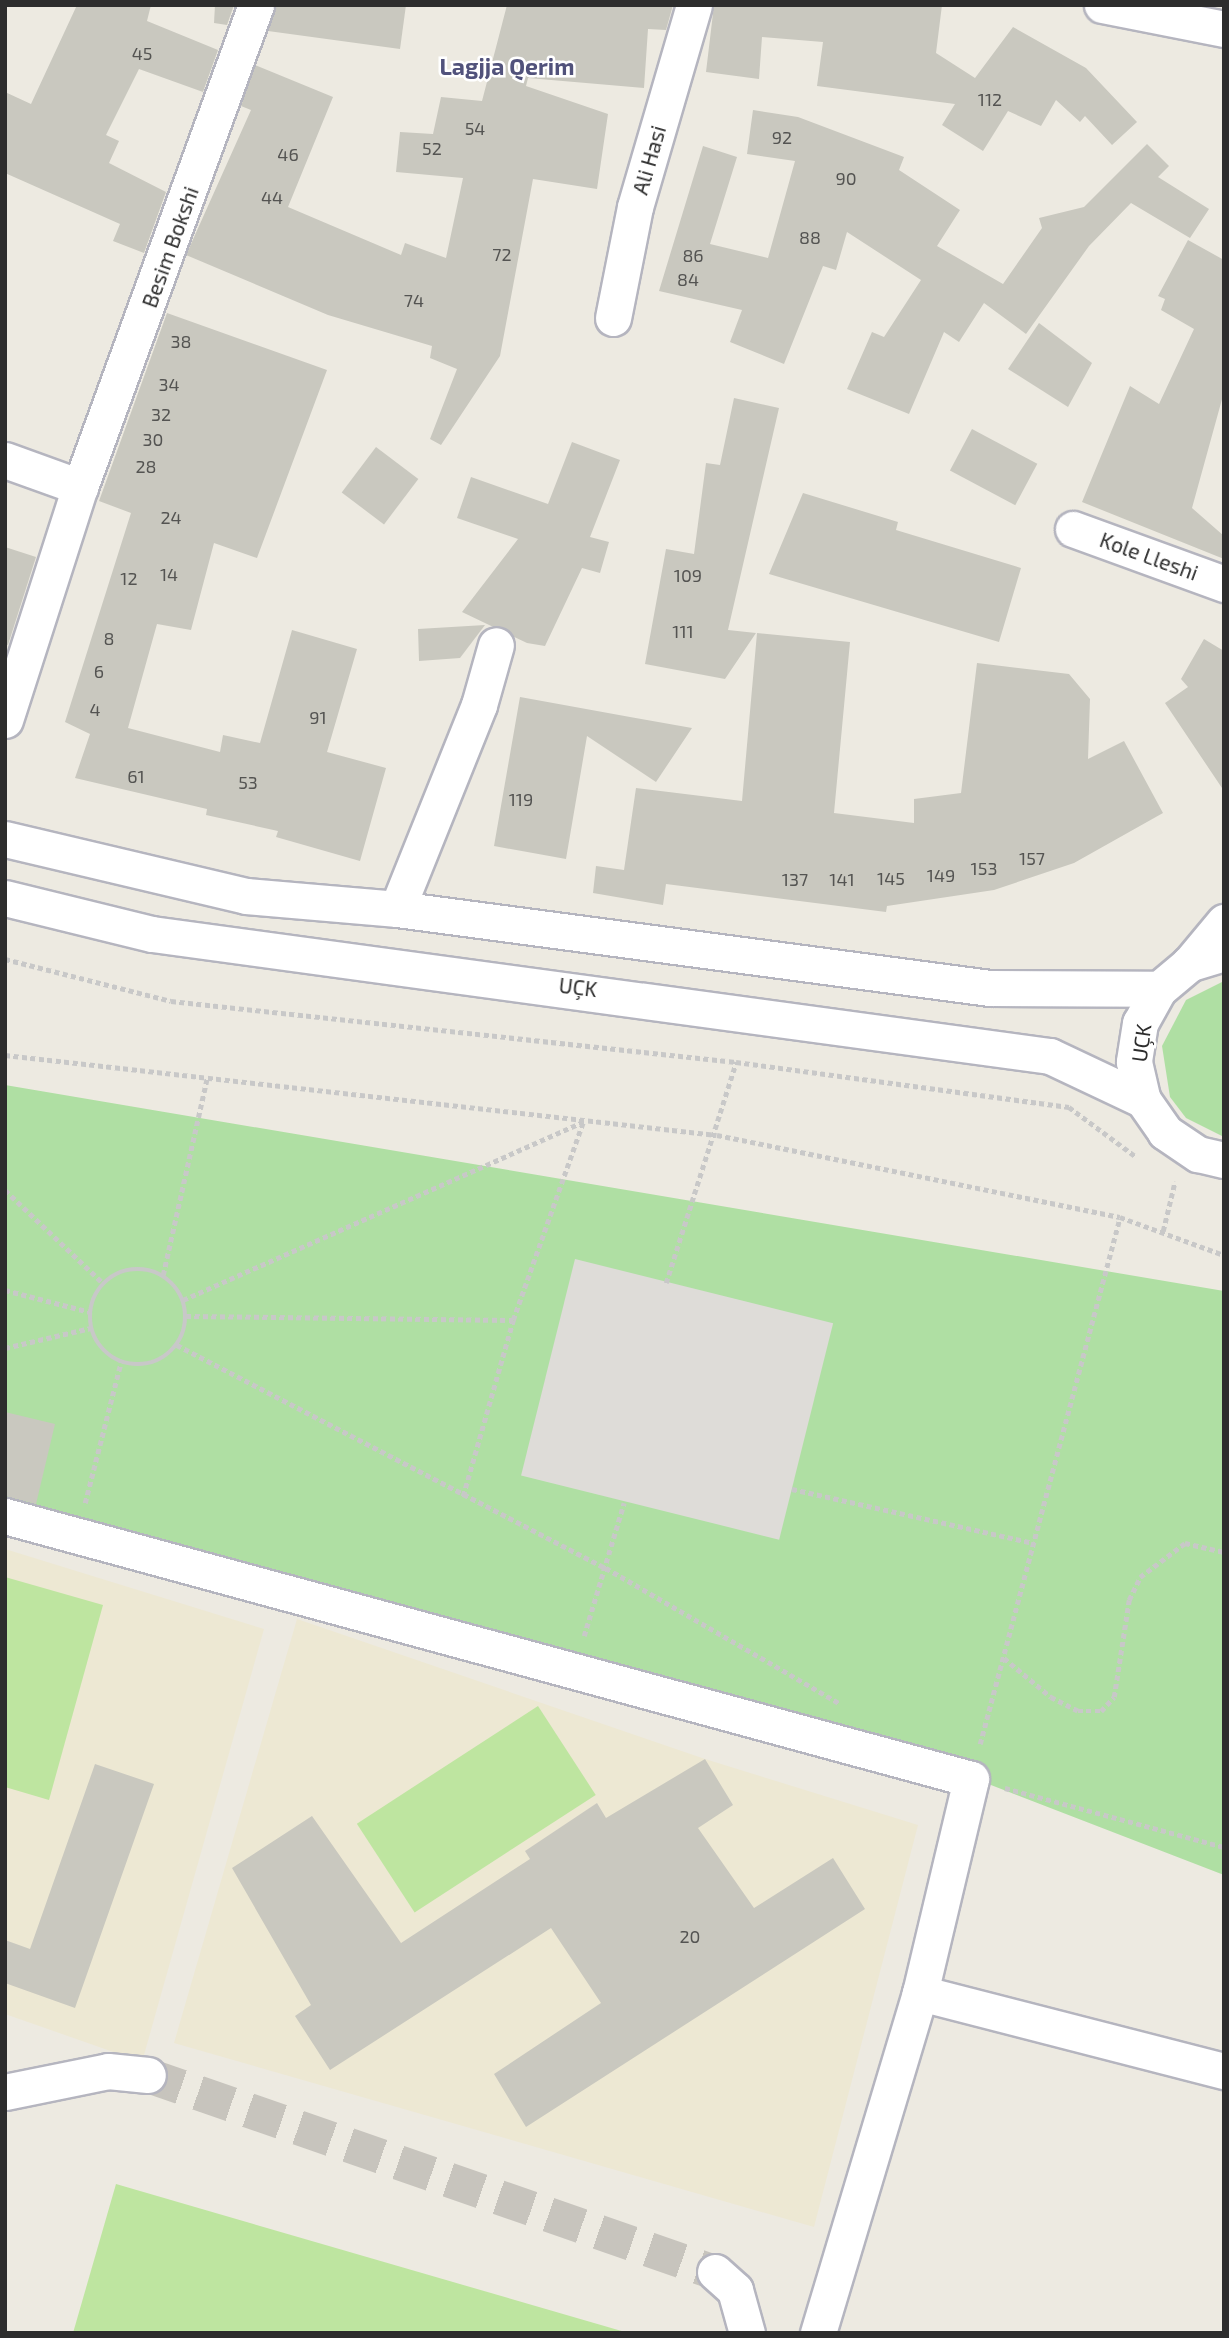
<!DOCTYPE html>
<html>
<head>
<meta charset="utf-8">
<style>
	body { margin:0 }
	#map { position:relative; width:1229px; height:2338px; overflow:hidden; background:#edeae1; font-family:"Exo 2",sans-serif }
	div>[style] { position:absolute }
	.education>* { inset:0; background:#ede8d3 }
	.green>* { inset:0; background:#afdfa3 }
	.pitch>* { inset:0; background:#bee5a0; transform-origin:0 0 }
	.plaza>* { inset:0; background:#dedcd8; transform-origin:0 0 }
	.building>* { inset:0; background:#c9c8bf; transform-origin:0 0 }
	.minor-tunnel>* { height:35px; margin-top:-17.5px; transform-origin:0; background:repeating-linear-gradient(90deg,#c7c4bd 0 35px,transparent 0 53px) }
	.path>* { height:4.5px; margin-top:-2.25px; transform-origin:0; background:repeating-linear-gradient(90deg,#c8c8c8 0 5px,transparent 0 8.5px) }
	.path>.ring { margin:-2.25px; padding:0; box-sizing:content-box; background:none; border:4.5px solid #c8c8c8; border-radius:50% }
	.roads { filter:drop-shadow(2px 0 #b5b5bf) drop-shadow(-2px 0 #b5b5bf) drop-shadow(0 2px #b5b5bf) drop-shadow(0 -2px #b5b5bf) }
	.minor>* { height:35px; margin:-17.5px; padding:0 17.5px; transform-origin:17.5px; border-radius:17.5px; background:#fff }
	span { translate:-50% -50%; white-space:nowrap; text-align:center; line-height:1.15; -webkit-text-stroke:5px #fff; paint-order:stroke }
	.number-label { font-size:18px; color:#545452 }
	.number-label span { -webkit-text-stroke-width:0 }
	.street-label { font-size:21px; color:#2d2d2d }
	.neighbourhood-label { font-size:23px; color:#51527b; font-weight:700 }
	.frame { position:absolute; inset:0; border:7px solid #2d2d2d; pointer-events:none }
</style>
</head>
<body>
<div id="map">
	<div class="education">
		<div style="clip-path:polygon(5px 1549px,264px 1629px,142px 2062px,5px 2014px)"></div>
		<div style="clip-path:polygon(297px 1619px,705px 1759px,918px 1825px,814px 2227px,174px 2043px)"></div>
	</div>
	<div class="green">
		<div style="clip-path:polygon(1224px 981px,1224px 1137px,1186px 1118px,1170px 1097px,1162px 1046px,1186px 1000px)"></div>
		<div style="clip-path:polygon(5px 1085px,1224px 1291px,1224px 1875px,947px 1768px,5px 1501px)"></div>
	</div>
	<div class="pitch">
		<div style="clip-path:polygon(5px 1577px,103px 1605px,49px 1800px,5px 1787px)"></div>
		<div style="left:538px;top:1706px;width:106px;height:216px;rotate:57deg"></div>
		<div style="clip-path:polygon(116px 2184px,625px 2332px,624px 2333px,73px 2333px)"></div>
	</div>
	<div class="plaza">
		<div style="left:575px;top:1259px;width:266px;height:223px;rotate:14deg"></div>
	</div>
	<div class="building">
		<div style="clip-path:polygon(77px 5px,151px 5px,147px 21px,218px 50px,203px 92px,139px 69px,106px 135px,119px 141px,109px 163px,166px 192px,144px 253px,113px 241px,120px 224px,5px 173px,5px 92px,31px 104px)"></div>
		<div style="clip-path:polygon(215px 5px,234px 5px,227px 25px,214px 23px)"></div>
		<div style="clip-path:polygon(276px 5px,406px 5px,400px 49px,268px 31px)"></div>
		<div style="clip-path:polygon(507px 5px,673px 5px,666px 30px,648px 29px,644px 88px,528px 78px,526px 86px,608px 114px,597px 189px,533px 179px,500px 356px,441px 445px,430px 439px,457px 369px,430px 358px,432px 346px,328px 315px,186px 255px,251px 110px,241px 106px,255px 65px,333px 97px,288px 207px,401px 255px,405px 243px,446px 258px,463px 178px,396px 172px,400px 132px,433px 134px,441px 97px,482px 101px)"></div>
		<div style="clip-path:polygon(714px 5px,942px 5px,936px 53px,975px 78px,1013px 27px,1086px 68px,1137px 122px,1112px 145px,1085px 116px,1080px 122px,1056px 100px,1041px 126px,1008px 111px,983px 151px,942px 125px,955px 104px,817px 86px,823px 42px,762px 37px,759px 79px,706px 72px)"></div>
		<div style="clip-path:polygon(753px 110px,798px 117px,904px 157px,899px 170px,960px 210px,937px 246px,1003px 284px,1042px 228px,1039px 218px,1084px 207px,1147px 144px,1169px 166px,1158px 177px,1209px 209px,1190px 238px,1131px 203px,1089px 246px,1026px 334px,984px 303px,959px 342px,944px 332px,909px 414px,847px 389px,872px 332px,884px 337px,921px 280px,847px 232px,836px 270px,823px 266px,784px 364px,730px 342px,742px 310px,659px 291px,703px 146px,737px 157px,710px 244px,768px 258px,795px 161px,747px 154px)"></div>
		<div style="clip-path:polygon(1188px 240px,1224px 260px,1224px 392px,1192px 508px,1224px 536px,1224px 559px,1082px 502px,1130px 386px,1159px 404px,1194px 329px,1161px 310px,1165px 299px,1158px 296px)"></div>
		<div style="clip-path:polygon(167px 313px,327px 370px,257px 558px,214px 543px,191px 630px,157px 624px,128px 728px,220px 752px,223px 735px,260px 743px,292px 630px,357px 649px,327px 752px,386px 768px,360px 861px,276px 837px,278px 831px,206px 815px,207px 809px,75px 778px,90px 734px,65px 722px,131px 513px,99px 501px)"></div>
		<div style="clip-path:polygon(1039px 323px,1092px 363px,1068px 407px,1008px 369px)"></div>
		<div style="clip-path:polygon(734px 398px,779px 408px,728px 630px,756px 633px,725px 679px,645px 664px,666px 549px,694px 554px,706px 463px,720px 465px)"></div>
		<div style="left:972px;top:429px;width:74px;height:47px;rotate:28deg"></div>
		<div style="clip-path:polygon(572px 442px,620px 460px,590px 537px,609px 542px,600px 573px,582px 568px,545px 646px,527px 643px,462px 612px,518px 539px,457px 518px,471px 477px,548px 504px)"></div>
		<div style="left:376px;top:447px;width:53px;height:57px;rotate:37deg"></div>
		<div style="clip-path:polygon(803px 493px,898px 522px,896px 530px,1021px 568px,999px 642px,769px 574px)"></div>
		<div style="clip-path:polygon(5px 547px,36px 557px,8px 645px,5px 644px)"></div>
		<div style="clip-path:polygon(485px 625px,460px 658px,419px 661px,418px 629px)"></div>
		<div style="clip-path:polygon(757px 633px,850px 642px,834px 813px,914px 823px,914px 799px,961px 793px,977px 663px,1069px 674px,1090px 699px,1088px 759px,1124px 741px,1163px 813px,1074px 863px,994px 890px,887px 906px,886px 912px,666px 884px,663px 905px,593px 893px,596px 866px,624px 870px,636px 788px,742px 801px)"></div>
		<div style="clip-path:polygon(1204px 639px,1224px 651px,1224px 791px,1165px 703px,1188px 687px,1181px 679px)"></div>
		<div style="clip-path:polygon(520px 697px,630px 717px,692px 728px,656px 782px,587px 736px,566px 859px,494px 846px)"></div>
		<div style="clip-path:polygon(5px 1412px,55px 1424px,36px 1504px,5px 1496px)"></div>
		<div style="clip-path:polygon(705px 1759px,733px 1805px,698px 1828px,754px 1908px,833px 1858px,865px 1909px,526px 2127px,494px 2074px,601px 2003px,551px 1928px,330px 2070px,295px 2016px,311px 2005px,232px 1868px,312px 1816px,401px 1943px,530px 1859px,525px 1851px,597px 1803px,606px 1818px)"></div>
		<div style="clip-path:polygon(95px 1764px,154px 1784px,75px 2008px,5px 1983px,5px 1940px,30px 1949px)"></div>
	</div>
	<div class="minor-tunnel">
		<div style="left:148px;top:2075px;width:600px;rotate:19.16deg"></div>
	</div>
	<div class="path">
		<div style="left:5px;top:959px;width:171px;rotate:14.2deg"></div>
		<div style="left:171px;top:1001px;width:568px;rotate:6.16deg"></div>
		<div style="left:736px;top:1062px;width:336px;rotate:7.7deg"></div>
		<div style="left:1069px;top:1107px;width:82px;rotate:36.6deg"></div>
		<div style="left:5px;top:1055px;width:716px;rotate:6.41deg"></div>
		<div style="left:717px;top:1135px;width:411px;rotate:11.5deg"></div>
		<div style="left:1120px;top:1217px;width:111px;rotate:20.1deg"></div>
		<div style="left:5px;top:1190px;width:135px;rotate:43.5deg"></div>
		<div style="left:1163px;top:1231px;width:51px;rotate:-76.5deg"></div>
		<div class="ring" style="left:90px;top:1269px;width:91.5px;height:91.5px"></div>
		<div style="left:163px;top:1275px;width:202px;rotate:-77.4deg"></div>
		<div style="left:666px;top:1283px;width:232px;rotate:-72.4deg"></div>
		<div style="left:5px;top:1290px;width:88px;rotate:14.5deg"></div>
		<div style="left:183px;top:1300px;width:437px;rotate:-24deg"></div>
		<div style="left:186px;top:1316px;width:327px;rotate:0.7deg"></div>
		<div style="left:177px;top:1345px;width:483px;rotate:27.5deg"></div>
		<div style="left:606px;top:1568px;width:269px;rotate:30.1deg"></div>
		<div style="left:5px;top:1348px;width:88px;rotate:-13.1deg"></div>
		<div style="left:792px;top:1489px;width:247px;rotate:12.6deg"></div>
		<div style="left:463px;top:1496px;width:183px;rotate:-74.1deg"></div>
		<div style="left:513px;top:1320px;width:210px;rotate:-70.5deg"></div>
		<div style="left:85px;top:1503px;width:146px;rotate:-75.7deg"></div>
		<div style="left:584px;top:1636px;width:139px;rotate:-73.3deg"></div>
		<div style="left:1004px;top:1658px;width:61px;rotate:39.7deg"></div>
		<div style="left:1051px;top:1697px;width:30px;rotate:27deg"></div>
		<div style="left:1078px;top:1711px;width:23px"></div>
		<div style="left:1101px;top:1711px;width:19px;rotate:-47deg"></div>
		<div style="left:1114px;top:1697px;width:98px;rotate:-81.2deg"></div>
		<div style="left:1129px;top:1600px;width:25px;rotate:-64deg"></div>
		<div style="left:1140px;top:1577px;width:56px;rotate:-37.1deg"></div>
		<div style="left:1185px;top:1543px;width:40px;rotate:13deg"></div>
		<div style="left:980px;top:1744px;width:545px;rotate:-75.12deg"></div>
		<div style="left:1005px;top:1788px;width:227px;rotate:15.1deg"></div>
	</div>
	<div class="roads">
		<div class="minor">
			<div style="left:1102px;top:5px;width:124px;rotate:11.1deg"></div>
			<div style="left:613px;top:318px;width:113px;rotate:-78.8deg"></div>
			<div style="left:635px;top:207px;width:210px;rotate:-73.7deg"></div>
			<div style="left:5px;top:460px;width:80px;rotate:19.8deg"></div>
			<div style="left:1073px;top:529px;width:161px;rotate:20deg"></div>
			<div style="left:5px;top:720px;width:245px;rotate:-72.2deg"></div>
			<div style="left:80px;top:487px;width:513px;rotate:-69.94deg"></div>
			<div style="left:5px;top:839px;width:248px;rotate:13.3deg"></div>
			<div style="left:246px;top:896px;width:152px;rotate:4.9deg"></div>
			<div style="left:397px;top:909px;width:598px;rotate:7.59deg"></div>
			<div style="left:990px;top:988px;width:169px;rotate:0.3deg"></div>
			<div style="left:5px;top:898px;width:151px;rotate:13.8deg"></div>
			<div style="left:152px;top:934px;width:906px;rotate:7.74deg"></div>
			<div style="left:1050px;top:1056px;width:103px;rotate:25.3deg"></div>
			<div style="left:397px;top:909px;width:220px;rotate:-68.1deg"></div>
			<div style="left:479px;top:705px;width:62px;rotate:-74.2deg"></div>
			<div style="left:1224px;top:953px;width:37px;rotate:163deg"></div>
			<div style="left:1189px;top:964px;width:39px;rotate:140deg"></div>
			<div style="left:1159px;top:989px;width:39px;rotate:119deg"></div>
			<div style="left:1140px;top:1023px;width:39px;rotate:99deg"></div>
			<div style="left:1134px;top:1062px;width:39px;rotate:77deg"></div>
			<div style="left:1143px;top:1100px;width:39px;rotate:55deg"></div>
			<div style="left:1165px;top:1132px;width:40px;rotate:34deg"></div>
			<div style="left:1198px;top:1154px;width:27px;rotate:13deg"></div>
			<div style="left:1189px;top:964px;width:55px;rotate:-50.2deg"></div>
			<div style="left:5px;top:1516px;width:1001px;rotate:15.23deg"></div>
			<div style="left:971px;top:1779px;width:220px;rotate:103.4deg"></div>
			<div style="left:920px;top:1993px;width:314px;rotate:14.4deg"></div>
			<div style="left:5px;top:2092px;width:105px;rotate:-11.5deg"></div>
			<div style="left:108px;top:2071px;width:40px;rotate:5.7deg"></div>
			<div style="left:715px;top:2272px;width:27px;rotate:42deg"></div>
			<div style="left:735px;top:2290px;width:45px;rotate:74.4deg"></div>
			<div style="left:818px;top:2333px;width:355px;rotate:-73.3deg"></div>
		</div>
	</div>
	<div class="number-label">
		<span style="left:142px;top:53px">45</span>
		<span style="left:990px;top:99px">112</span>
		<span style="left:475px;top:128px">54</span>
		<span style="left:782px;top:137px">92</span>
		<span style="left:432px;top:148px">52</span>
		<span style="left:288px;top:154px">46</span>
		<span style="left:846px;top:178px">90</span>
		<span style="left:272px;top:197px">44</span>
		<span style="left:810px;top:237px">88</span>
		<span style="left:502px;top:254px">72</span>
		<span style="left:693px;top:255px">86</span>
		<span style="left:688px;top:279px">84</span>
		<span style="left:414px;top:300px">74</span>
		<span style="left:181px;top:341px">38</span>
		<span style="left:169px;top:384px">34</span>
		<span style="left:161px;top:414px">32</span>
		<span style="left:153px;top:439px">30</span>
		<span style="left:146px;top:466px">28</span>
		<span style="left:171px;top:517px">24</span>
		<span style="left:169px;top:574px">14</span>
		<span style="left:688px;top:575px">109</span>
		<span style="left:129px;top:578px">12</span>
		<span style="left:683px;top:631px">111</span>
		<span style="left:109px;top:638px">8</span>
		<span style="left:99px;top:671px">6</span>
		<span style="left:95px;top:709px">4</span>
		<span style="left:318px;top:717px">91</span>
		<span style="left:136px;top:776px">61</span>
		<span style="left:248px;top:782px">53</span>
		<span style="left:521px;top:799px">119</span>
		<span style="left:1032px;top:858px">157</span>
		<span style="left:984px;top:868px">153</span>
		<span style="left:941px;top:875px">149</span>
		<span style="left:891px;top:878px">145</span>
		<span style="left:795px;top:879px">137</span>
		<span style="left:842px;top:879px">141</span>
		<span style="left:690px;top:1936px">20</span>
	</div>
	<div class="street-label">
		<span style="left:649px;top:160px;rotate:-74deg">Ali Hasi</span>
		<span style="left:170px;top:247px;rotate:-70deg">Besim Bokshi</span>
		<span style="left:1149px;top:556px;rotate:20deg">Kole Lleshi</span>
		<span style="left:578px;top:987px;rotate:7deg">UÇK</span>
		<span style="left:1141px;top:1043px;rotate:-82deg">UÇK</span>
	</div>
	<div class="neighbourhood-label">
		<span style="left:507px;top:66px">Lagjja Qerim</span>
	</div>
	<div class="frame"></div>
</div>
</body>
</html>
